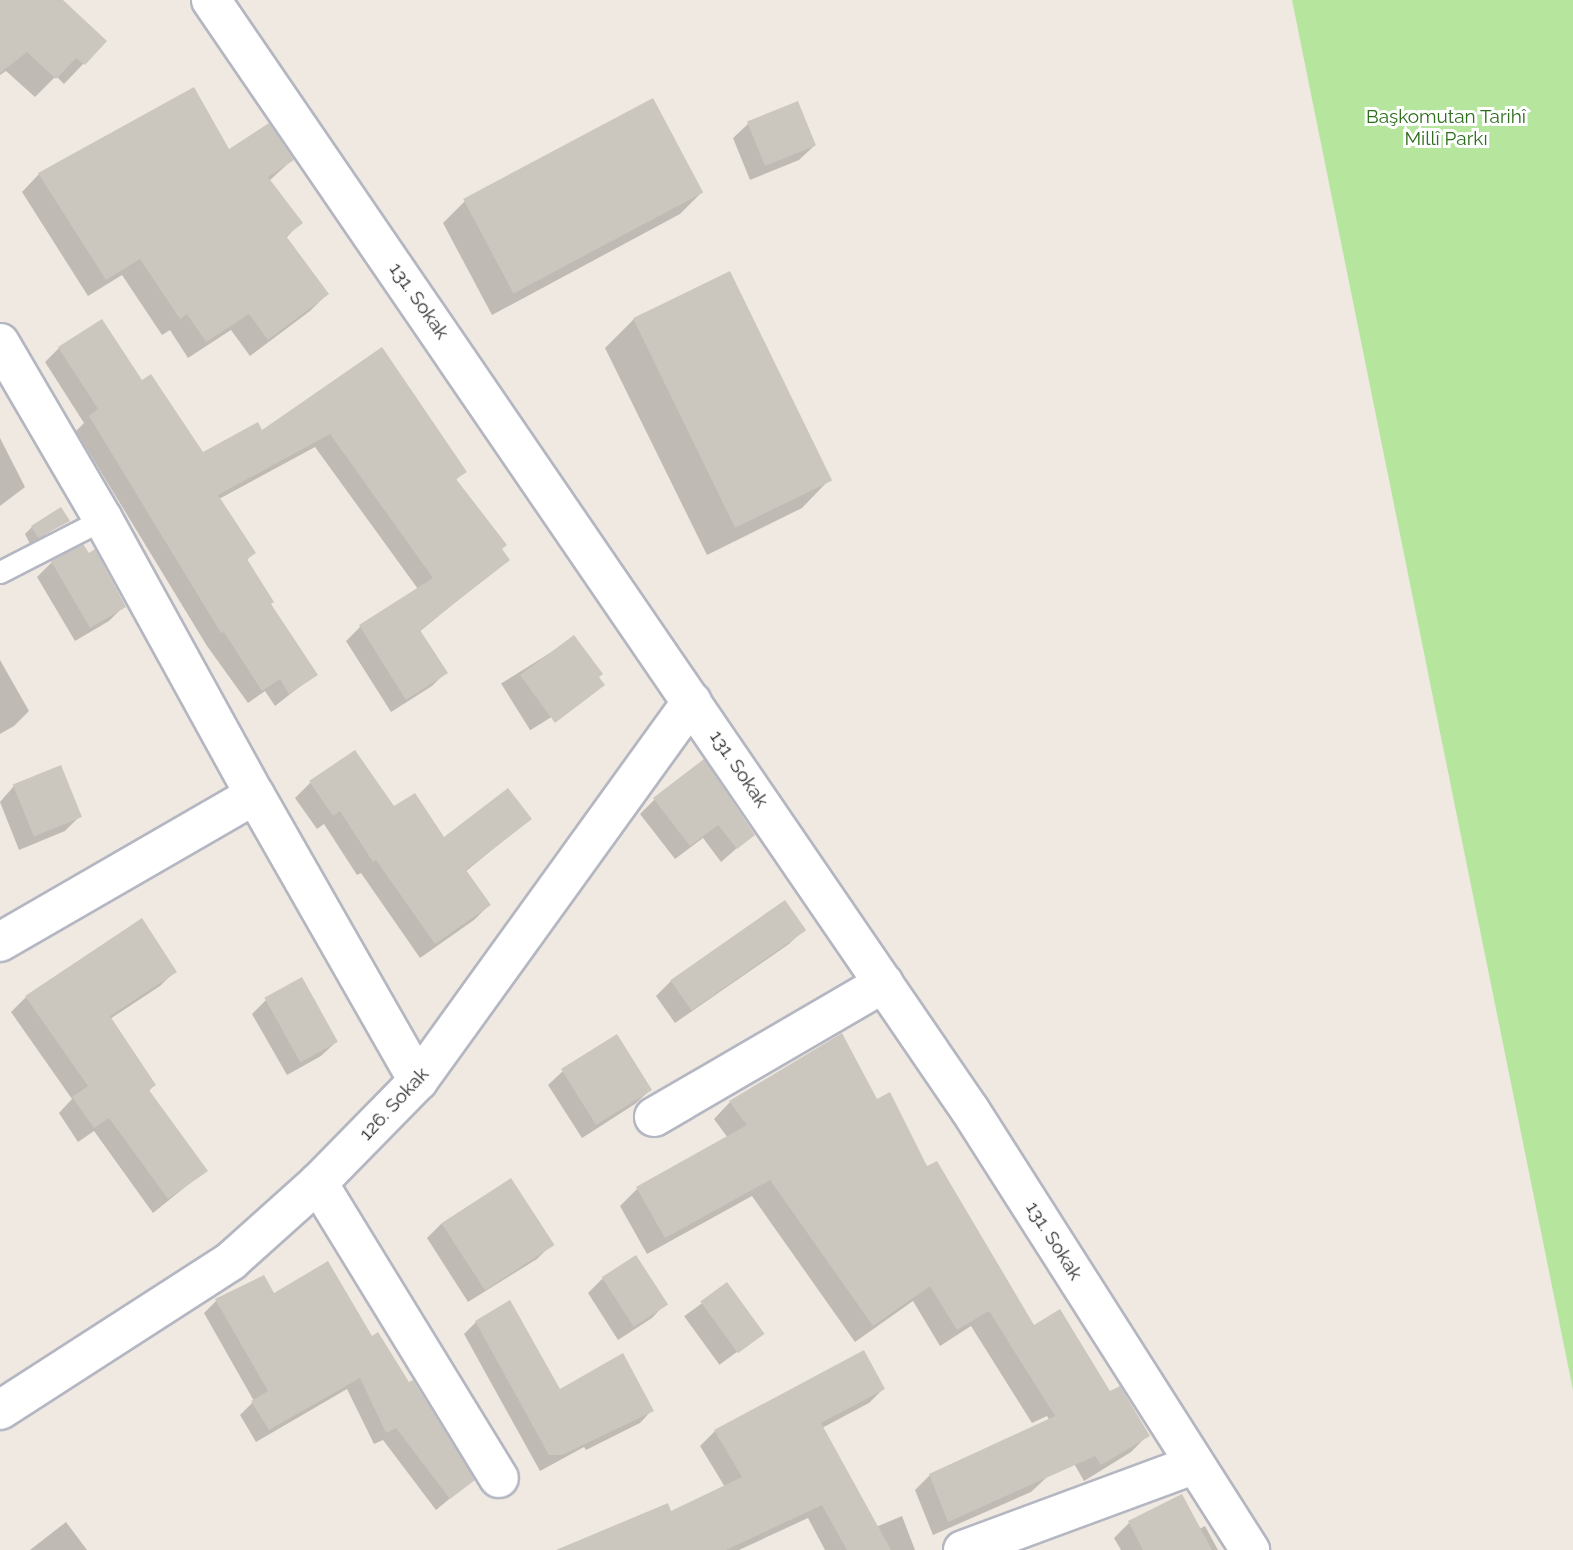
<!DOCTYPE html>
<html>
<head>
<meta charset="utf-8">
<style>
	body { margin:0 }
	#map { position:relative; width:1573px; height:1550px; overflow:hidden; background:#efe9e1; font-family:Raleway,sans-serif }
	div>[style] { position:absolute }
	.green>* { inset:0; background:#b6e59e }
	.shadow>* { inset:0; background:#0003; transform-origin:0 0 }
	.building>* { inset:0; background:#cbc7bf; transform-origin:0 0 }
	.roads { filter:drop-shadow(2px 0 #b4b7c1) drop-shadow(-2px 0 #b4b7c1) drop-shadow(0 2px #b4b7c1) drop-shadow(0 -2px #b4b7c1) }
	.lane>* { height:21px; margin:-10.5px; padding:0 10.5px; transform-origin:10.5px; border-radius:10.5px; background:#fff }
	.street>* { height:38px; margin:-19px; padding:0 19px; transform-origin:19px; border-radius:19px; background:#fff }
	span { translate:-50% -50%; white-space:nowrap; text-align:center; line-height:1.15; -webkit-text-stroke:6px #fff; paint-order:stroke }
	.park-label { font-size:19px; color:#2c6e1b }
	.street-label { font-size:19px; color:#2e2e2e }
</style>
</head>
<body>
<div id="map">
	<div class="green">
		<div style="clip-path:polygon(1292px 0,1573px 0,1573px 1390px)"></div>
	</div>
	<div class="shadow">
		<div style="clip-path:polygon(0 0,60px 0,105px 41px,64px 84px,56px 76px,35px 97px,6px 71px,0 75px)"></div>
		<div style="clip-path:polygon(653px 100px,702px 192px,680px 214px,492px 315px,443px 223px,465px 201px)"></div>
		<div style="clip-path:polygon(748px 124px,814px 146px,799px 160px,750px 180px,733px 138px)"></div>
		<div style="clip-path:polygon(228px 151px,292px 160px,269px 181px,300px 223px,286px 238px,327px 294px,310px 311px,250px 356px,231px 330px,188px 358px,170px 330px,162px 335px,122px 275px,88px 296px,22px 192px,39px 174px)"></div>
		<div style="clip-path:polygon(634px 319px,830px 479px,802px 508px,707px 555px,605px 348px)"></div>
		<div style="clip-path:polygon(59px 348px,141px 383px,202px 454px,261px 432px,382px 349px,464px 471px,455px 481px,507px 560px,419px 632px,446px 672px,432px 686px,391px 712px,346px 641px,360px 627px,418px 589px,315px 447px,219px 499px,253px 553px,246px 561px,269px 604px,316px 674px,275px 706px,265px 691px,248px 703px,207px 646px,76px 431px,84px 423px,45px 362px)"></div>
		<div style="clip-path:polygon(0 438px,25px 487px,0 506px)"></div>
		<div style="clip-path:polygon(67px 521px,30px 544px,25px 534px,32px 527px)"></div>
		<div style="clip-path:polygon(52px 562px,124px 606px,109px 621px,75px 641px,37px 577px)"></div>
		<div style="left:574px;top:638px;width:55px;height:86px;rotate:58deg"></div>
		<div style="clip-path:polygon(0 660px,29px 711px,14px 726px,0 734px)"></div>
		<div style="clip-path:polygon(354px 753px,394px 809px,443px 840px,530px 819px,465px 872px,489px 905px,474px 920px,420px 958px,361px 873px,357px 875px,324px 824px,317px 829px,295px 798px,310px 783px)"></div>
		<div style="clip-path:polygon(14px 786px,80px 816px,65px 831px,19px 850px,0 802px)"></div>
		<div style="clip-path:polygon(655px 799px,753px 834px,721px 862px,703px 838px,675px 859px,640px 814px)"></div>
		<div style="clip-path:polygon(804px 929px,789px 944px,675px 1023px,656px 996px,671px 981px)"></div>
		<div style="clip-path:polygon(174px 972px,160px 986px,110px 1019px,154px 1085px,148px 1092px,205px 1171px,153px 1213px,94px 1131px,78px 1142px,59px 1113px,72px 1099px,11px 1012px,26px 997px)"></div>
		<div style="clip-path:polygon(267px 999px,336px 1042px,321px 1056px,287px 1075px,252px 1014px)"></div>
		<div style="clip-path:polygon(563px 1071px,650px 1090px,635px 1104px,582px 1138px,548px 1085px)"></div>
		<div style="clip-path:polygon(876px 1101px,927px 1169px,1034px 1327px,1109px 1394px,1148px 1435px,1131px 1452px,1084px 1481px,1047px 1416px,1032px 1423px,971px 1326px,940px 1346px,913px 1301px,855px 1342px,752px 1196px,647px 1254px,620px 1206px,637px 1189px,728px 1138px,714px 1119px,730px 1102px)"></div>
		<div style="clip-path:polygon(442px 1223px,552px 1244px,537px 1259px,468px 1302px,427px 1238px)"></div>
		<div style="clip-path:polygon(602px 1279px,666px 1303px,652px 1318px,618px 1340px,588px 1293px)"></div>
		<div style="left:727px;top:1285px;width:60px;height:53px;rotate:54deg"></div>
		<div style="clip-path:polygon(274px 1295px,371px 1339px,472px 1480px,436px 1510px,383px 1440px,374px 1444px,347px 1389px,256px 1442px,240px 1415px,254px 1401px,204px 1313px,216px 1301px)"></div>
		<div style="clip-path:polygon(476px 1322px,559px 1391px,651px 1411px,640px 1423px,586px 1450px,584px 1447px,540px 1471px,464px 1334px)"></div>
		<div style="clip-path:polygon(863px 1352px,883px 1389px,869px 1403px,822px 1428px,876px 1527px,902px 1516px,915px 1550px,825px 1550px,808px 1518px,739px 1550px,588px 1550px,725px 1487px,700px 1446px,715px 1431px)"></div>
		<div style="clip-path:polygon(930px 1475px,1046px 1478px,1031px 1492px,933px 1535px,915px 1490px)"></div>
		<div style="clip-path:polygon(1181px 1496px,1199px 1529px,1205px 1526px,1218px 1550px,1121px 1550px,1114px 1538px,1129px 1523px)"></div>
		<div style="clip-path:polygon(66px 1522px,87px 1550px,30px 1550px)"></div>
	</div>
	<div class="building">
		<div style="clip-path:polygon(0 0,63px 0,107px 41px,85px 65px,76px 58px,56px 79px,27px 52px,0 73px)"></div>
		<div style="clip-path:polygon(194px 87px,229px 149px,269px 123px,294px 160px,268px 177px,303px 223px,286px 236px,329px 294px,268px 340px,249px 314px,206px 342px,187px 314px,180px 319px,140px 259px,106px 280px,38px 173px)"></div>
		<div style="left:653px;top:98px;width:107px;height:215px;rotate:62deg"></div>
		<div style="left:798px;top:101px;width:48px;height:55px;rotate:68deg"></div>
		<div style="left:730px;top:271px;width:233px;height:108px;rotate:64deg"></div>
		<div style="clip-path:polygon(102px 319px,142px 380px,151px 374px,203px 452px,258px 422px,262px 430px,382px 347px,467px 472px,456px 479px,507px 545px,502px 549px,510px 560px,420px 630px,448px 673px,406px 700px,359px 625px,433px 578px,330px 434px,218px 495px,256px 553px,247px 559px,274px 602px,271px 604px,318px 675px,289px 694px,280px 679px,262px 691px,224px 632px,221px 633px,89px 416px,98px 409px,58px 347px)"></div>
		<div style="clip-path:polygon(61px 507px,70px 521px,38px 538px,31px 526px)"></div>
		<div style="clip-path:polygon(83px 544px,89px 553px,95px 549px,126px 607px,90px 628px,51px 561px)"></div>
		<div style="clip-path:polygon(574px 635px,603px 674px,599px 677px,605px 685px,555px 723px,520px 675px)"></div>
		<div style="clip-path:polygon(355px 750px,394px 806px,415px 793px,444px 837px,508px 788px,532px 819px,466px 870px,491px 905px,435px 944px,376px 860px,373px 862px,340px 811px,333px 816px,309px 781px)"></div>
		<div style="clip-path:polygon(704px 759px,755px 835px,737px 849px,718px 825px,690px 846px,653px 798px)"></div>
		<div style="left:61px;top:765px;width:56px;height:52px;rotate:68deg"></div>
		<div style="left:785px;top:900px;width:37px;height:140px;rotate:55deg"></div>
		<div style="clip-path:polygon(142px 918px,177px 972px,110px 1016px,156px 1085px,149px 1090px,208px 1171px,168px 1199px,109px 1118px,94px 1128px,72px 1097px,88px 1086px,25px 996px)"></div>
		<div style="left:302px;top:977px;width:74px;height:43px;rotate:61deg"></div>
		<div style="clip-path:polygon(842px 1033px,877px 1099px,890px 1092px,927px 1166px,937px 1161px,1034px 1325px,1060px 1309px,1110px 1391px,1120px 1386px,1150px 1436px,1101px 1465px,1095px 1456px,948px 1522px,929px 1474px,1055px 1416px,989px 1311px,957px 1330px,930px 1286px,873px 1326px,770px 1180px,665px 1238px,636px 1187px,747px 1125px,729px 1101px)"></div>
		<div style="left:617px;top:1034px;width:66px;height:66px;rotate:58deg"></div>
		<div style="left:511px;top:1178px;width:80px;height:83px;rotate:57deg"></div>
		<div style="left:636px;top:1255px;width:59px;height:41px;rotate:57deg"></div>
		<div style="clip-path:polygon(328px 1261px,372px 1336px,378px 1332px,409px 1382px,413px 1380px,475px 1480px,450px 1499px,396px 1428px,386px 1433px,360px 1378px,269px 1430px,251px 1401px,268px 1391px,215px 1299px,264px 1275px,274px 1293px)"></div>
		<div style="left:727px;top:1282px;width:64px;height:33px;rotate:54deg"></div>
		<div style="clip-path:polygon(510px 1300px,560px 1389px,623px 1353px,654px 1411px,562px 1455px,549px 1455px,475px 1321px)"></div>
		<div style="clip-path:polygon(864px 1350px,885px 1389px,821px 1423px,891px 1550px,847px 1550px,822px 1505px,726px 1550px,556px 1550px,668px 1503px,671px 1511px,742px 1477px,714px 1430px)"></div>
		<div style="clip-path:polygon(1182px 1494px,1212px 1550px,1143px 1550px,1128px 1521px)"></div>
	</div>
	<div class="roads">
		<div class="lane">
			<div style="left:0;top:572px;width:116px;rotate:-27.2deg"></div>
		</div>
		<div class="street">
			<div style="left:211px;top:0;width:1345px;rotate:55.64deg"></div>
			<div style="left:970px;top:1110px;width:522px;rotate:57.53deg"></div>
			<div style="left:0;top:343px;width:204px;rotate:59.7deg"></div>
			<div style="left:103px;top:519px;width:315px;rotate:61.2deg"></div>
			<div style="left:255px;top:795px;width:329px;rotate:60.3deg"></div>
			<div style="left:0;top:942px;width:294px;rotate:-30deg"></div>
			<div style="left:654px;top:1117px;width:266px;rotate:-30.2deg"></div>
			<div style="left:318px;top:1183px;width:346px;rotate:58.5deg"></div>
			<div style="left:0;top:1410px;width:275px;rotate:-32.8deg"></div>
			<div style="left:231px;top:1261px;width:117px;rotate:-41.9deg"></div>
			<div style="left:318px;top:1183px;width:143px;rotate:-45.6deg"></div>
			<div style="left:418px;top:1081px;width:468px;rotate:-54.2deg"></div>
			<div style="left:963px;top:1550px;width:247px;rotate:-20.3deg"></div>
		</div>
	</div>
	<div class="park-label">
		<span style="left:1446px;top:128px">Başkomutan Tarihî<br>Millî Parkı</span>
	</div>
	<div class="street-label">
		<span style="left:419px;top:301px;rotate:55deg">131. Sokak</span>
		<span style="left:739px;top:769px;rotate:56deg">131. Sokak</span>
		<span style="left:394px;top:1104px;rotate:-47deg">126. Sokak</span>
		<span style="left:1054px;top:1241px;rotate:58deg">131. Sokak</span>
	</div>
</div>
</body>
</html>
